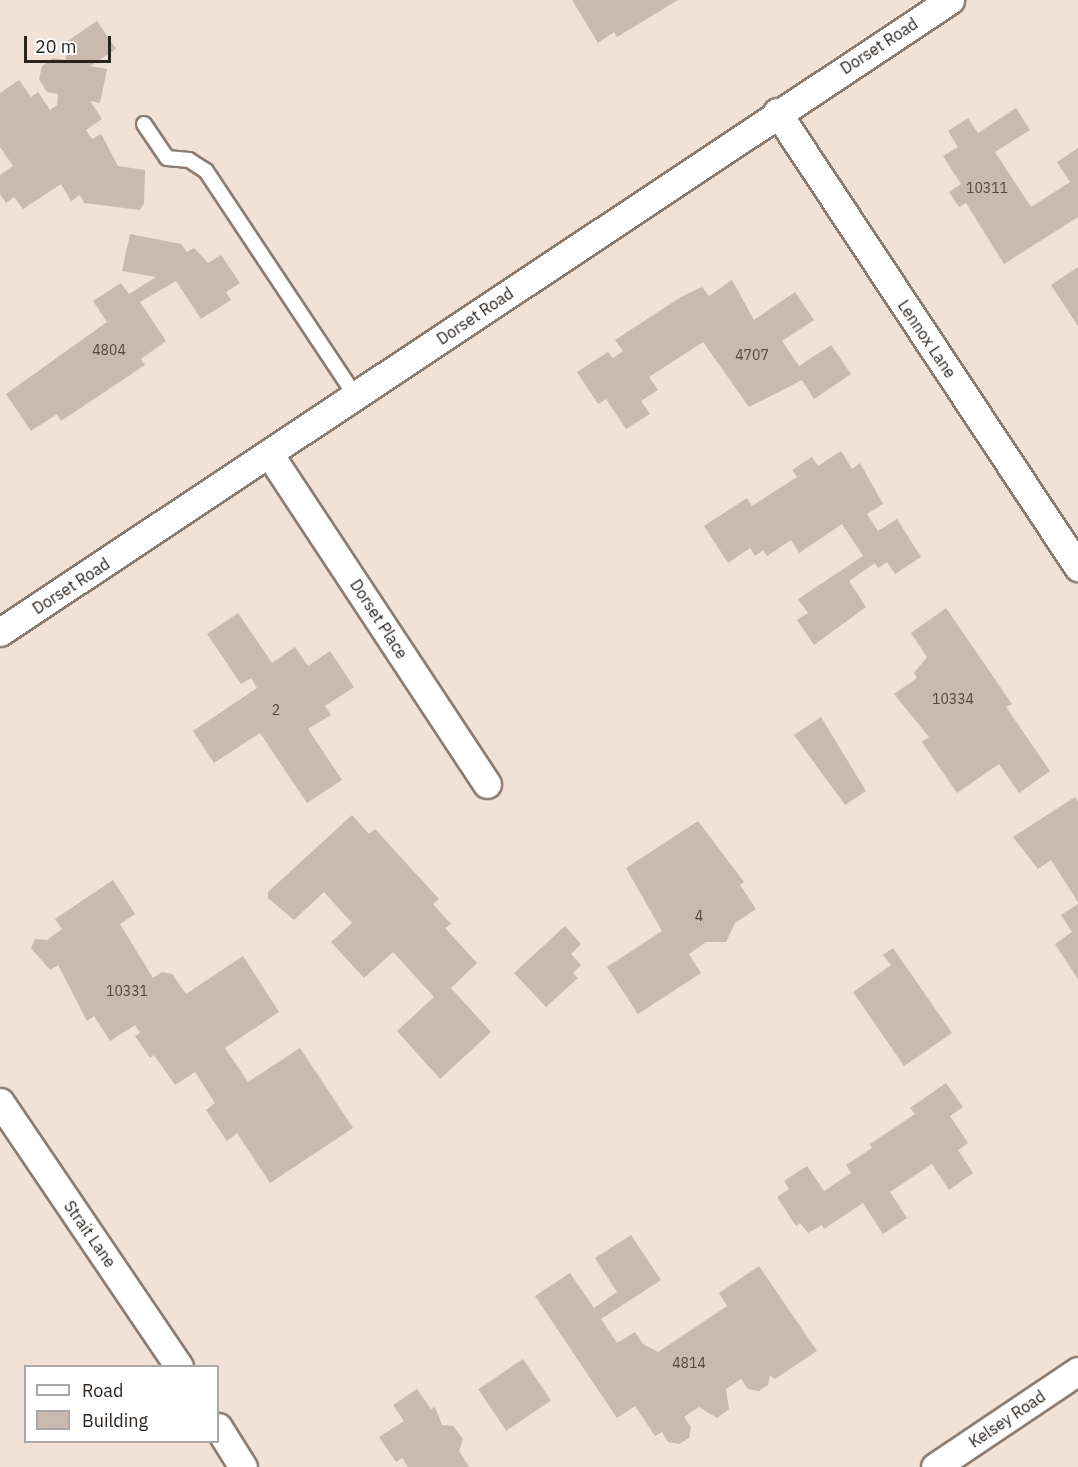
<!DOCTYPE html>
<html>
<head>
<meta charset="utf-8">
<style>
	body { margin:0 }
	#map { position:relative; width:1078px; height:1467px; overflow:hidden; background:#f2e1d6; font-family:"IBM Plex Sans",sans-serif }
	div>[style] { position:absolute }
	.building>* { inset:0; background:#cab9ae; transform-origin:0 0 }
	.roads { filter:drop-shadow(2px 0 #8c7d73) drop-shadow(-2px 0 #8c7d73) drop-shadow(0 2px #8c7d73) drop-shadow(0 -2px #8c7d73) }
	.service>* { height:14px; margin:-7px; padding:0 7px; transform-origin:7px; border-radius:7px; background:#fff }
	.minor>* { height:27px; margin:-13.5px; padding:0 13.5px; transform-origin:13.5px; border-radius:13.5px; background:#fff }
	span { translate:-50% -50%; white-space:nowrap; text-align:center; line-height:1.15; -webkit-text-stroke:5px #fff; paint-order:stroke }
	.number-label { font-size:14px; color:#524944 }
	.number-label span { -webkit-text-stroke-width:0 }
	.street-label { font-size:16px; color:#2a2420 }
	.legend { position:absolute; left:24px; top:1365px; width:195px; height:78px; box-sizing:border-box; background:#fff; border:2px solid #aaa7a6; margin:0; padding:8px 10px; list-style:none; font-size:18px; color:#2a2420 }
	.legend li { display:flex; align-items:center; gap:12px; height:30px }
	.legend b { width:30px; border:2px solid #aaa7a6 }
	.scale { position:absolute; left:24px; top:36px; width:87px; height:27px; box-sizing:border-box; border:3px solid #2a2420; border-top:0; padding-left:8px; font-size:18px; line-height:21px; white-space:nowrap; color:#2a2420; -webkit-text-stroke:4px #fff; paint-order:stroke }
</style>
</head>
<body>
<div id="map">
	<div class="building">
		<div style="clip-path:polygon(572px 0,678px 0,617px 37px,614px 32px,598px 43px)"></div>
		<div style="clip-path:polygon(97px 21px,116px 49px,90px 66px,107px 69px,100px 103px,90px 101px,102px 119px,86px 130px,92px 139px,101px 134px,118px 166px,145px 170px,144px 203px,140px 210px,84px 203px,80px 195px,71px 201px,61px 184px,23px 209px,14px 197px,6px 203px,0 194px,0 175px,13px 166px,0 147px,0 93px,19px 80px,31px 97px,38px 92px,50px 110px,57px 105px,58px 94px,47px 92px,39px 79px,42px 66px,53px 58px,66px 60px,66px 42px)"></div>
		<div style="clip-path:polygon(1016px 108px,1030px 130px,995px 152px,1031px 207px,1070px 182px,1057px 162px,1078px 148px,1078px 217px,1004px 264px,966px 203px,959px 207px,949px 192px,961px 184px,943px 156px,958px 147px,948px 131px,968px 118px,978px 133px)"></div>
		<div style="clip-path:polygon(130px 234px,181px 244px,187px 252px,194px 248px,208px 263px,221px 255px,240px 283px,226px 292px,231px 300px,201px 319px,176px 281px,140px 302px,166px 341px,141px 359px,145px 365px,61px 421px,57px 414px,31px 431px,6px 394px,107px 322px,93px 301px,121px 283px,129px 294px,156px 277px,122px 271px)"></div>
		<div style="clip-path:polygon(1078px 267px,1078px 326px,1051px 285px)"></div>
		<div style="clip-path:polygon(732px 280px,754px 320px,795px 292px,814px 320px,782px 341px,799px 366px,831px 345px,851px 374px,814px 399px,802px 380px,749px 407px,703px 342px,649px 377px,658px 390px,641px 401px,650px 414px,626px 429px,606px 399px,598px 404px,577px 372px,608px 352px,613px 358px,623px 351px,615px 340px,681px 297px,702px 287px,709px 296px)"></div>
		<div style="clip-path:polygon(841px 451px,852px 469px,860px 463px,883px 504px,867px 514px,878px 531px,897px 519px,921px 557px,895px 574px,887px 562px,878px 568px,875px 563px,849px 581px,866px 607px,814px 645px,797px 620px,808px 613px,798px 599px,863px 556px,842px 524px,799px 553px,791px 540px,767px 556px,763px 550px,755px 556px,750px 548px,728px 563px,704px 526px,747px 498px,752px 506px,797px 477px,792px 470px,812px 457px,818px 466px)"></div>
		<div style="clip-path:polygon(946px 608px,1012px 704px,1006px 707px,1050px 771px,1019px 793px,999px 764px,957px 793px,922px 742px,929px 737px,894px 694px,917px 678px,914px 673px,927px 657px,911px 633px)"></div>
		<div style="clip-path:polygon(238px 613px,272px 663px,295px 647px,308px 666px,330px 651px,354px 687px,325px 706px,331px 715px,308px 729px,342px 780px,307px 803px,260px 733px,214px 763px,193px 731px,257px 688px,251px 678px,241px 684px,207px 634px)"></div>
		<div style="clip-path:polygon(821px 717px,866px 791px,845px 805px,794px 735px)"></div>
		<div style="clip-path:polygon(1075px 797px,1078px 801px,1078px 902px,1051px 860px,1038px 869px,1013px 837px)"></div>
		<div style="clip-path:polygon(352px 815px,369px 834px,375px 829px,439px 899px,433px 904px,451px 924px,445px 928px,477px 963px,451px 988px,491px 1032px,440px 1079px,397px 1031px,434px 997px,393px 952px,364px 978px,331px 942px,352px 923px,324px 892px,294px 920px,268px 898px,268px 892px)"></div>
		<div style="clip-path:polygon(698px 821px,744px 882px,740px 885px,756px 909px,735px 923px,726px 942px,706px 942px,689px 954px,701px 973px,638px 1014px,607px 967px,662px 931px,626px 868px)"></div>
		<div style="clip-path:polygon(113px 880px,135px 914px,120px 924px,153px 978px,162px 972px,172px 974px,186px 994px,243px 956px,279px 1012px,225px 1048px,248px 1082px,300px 1048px,353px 1128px,270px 1183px,237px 1133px,227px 1141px,206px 1110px,215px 1103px,195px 1072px,175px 1085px,154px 1055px,150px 1058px,135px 1036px,140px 1033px,135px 1025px,110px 1041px,94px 1016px,87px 1021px,58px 965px,50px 970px,31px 948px,35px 939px,47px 940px,62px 929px,55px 919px)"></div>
		<div style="clip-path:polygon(1078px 904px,1078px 979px,1055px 944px,1072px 932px,1061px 915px)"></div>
		<div style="clip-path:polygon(565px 926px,581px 944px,571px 954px,581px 965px,573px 973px,578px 978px,546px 1007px,514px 973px)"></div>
		<div style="clip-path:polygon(893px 948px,952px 1033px,904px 1066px,853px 992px,891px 965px,883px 955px)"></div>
		<div style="clip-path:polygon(946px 1083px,963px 1107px,950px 1116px,968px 1143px,958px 1150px,973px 1173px,949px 1190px,932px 1164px,890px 1192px,907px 1218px,883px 1234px,863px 1203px,824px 1229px,822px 1225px,808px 1233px,800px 1223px,796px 1226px,777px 1197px,789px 1189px,784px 1181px,807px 1166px,824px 1191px,851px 1173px,846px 1165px,872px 1148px,870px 1144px,915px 1114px,910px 1108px)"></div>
		<div style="clip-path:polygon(631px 1235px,661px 1280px,601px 1319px,617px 1343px,635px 1332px,643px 1344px,658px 1352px,727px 1306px,719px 1293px,759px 1266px,817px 1351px,775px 1379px,770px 1375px,768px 1385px,759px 1391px,748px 1389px,741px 1379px,726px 1389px,729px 1409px,717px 1418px,699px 1407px,684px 1417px,691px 1427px,689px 1438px,679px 1444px,668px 1442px,662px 1432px,655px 1436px,635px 1406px,617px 1418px,535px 1296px,570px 1273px,594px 1308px,617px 1292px,595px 1258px)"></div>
		<div style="left:523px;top:1359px;width:50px;height:54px;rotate:56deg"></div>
		<div style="clip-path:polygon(417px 1389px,431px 1409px,435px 1407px,442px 1425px,453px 1426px,463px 1439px,459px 1451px,469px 1467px,408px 1467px,402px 1458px,396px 1462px,379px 1437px,404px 1421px,393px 1405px)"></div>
	</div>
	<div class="roads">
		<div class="service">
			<div style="left:144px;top:124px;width:41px;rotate:55.9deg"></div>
			<div style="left:167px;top:158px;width:22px;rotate:5deg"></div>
			<div style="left:189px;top:160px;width:20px;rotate:33deg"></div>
			<div style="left:206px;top:171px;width:271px;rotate:56.4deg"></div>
		</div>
		<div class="minor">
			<div style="left:777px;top:112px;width:546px;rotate:56.51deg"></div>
			<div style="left:270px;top:455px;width:394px;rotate:56.6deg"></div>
			<div style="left:0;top:632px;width:1141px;rotate:-33.63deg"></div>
			<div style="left:0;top:1102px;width:319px;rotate:55.9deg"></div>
			<div style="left:218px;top:1427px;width:47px;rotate:58deg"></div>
			<div style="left:935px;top:1467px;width:172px;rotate:-33.9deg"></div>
		</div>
	</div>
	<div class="number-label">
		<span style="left:987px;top:188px">10311</span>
		<span style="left:109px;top:350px">4804</span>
		<span style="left:752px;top:355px">4707</span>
		<span style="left:953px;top:699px">10334</span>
		<span style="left:276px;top:710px">2</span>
		<span style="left:699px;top:916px">4</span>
		<span style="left:127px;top:991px">10331</span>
		<span style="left:689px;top:1363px">4814</span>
	</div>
	<div class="street-label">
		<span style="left:879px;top:46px;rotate:-33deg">Dorset Road</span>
		<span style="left:475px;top:316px;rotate:-34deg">Dorset Road</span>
		<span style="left:927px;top:339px;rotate:56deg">Lennox Lane</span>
		<span style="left:71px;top:586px;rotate:-33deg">Dorset Road</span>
		<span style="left:379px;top:619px;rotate:57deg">Dorset Place</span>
		<span style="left:90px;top:1234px;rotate:55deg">Strait Lane</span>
		<span style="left:1007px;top:1419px;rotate:-34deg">Kelsey Road</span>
	</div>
	<ul class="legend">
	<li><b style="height:8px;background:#fff"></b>Road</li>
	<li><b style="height:16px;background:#cab9ae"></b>Building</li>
	</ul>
	<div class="scale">20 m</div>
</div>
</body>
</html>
